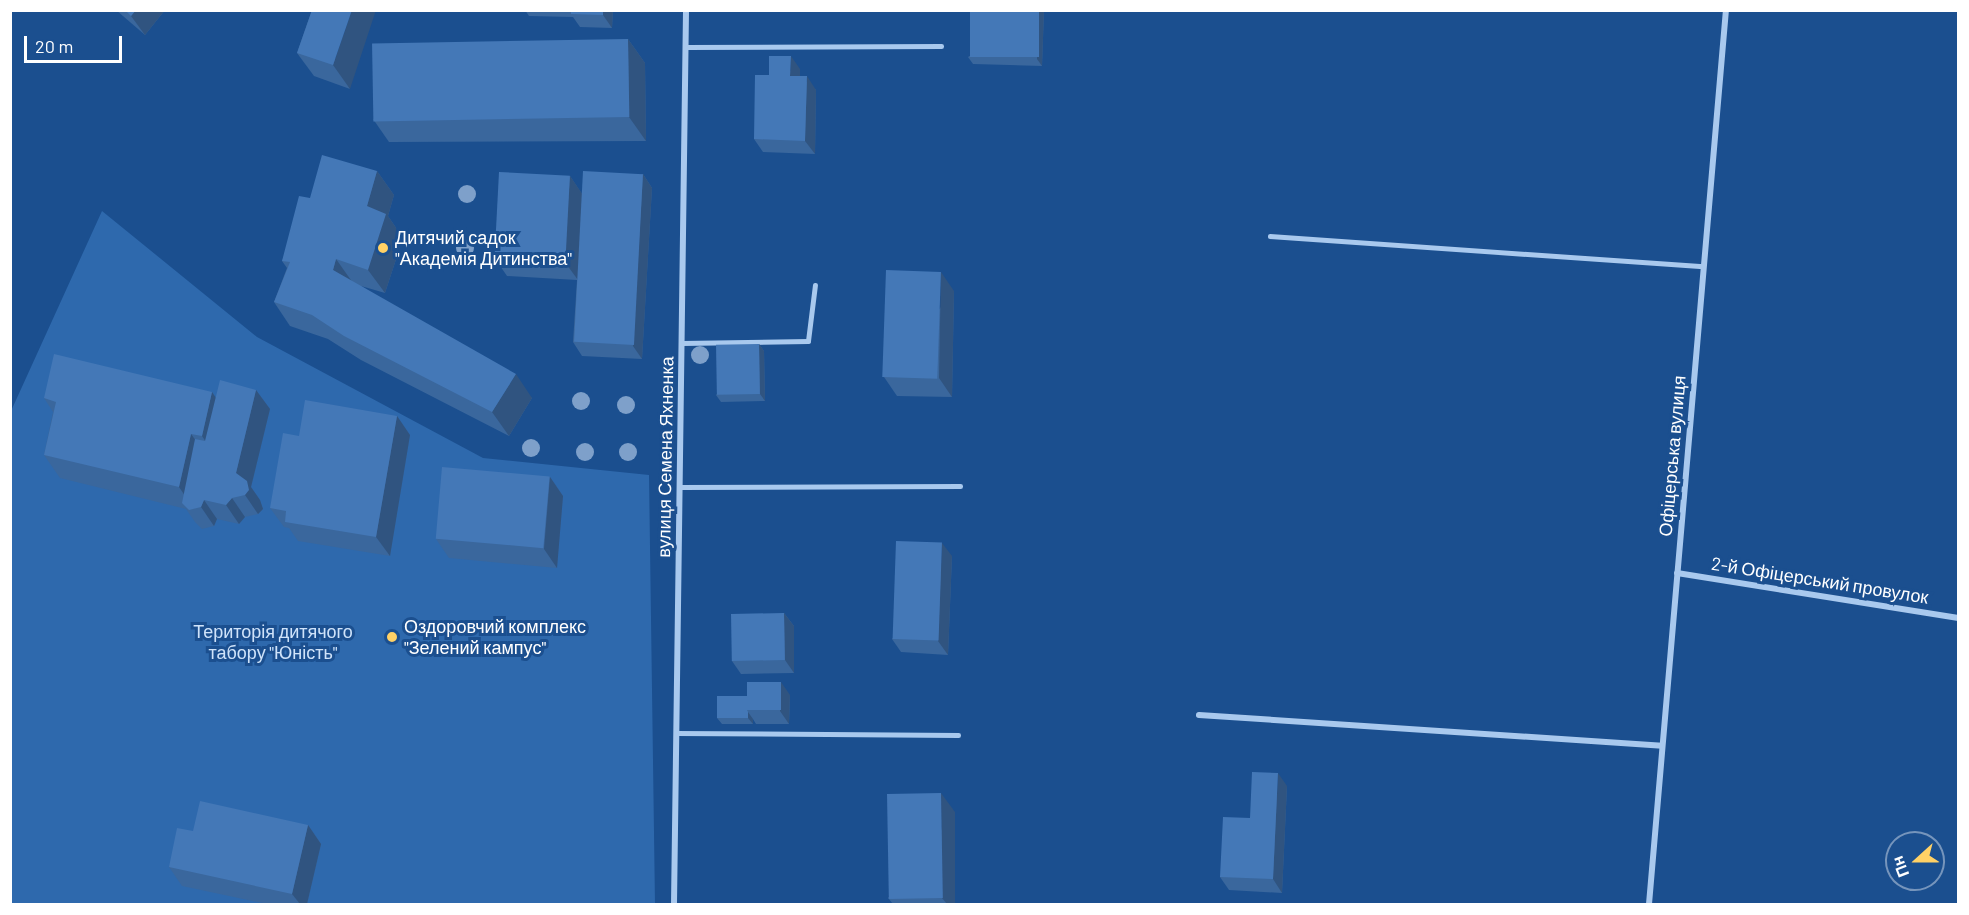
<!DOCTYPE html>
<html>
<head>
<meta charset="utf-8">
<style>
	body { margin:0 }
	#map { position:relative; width:1969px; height:915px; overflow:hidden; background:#1b4f8f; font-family:Barlow,sans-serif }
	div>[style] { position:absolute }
	.green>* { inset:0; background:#2e69ad }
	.service>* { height:4.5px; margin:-2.25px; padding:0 2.25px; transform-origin:2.25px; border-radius:2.25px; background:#a9c9ee }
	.minor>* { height:6px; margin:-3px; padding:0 3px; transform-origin:3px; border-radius:3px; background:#a9c9ee }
	.trees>* { width:18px; height:18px; margin:-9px; border-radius:50%; background:#7ea0ca }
	.wall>* { inset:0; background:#3a679d }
	.shaded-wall>* { inset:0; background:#305480 }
	.building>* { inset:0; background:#4478b7; transform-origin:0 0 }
	.dots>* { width:16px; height:16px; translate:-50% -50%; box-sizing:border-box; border:3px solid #1b4f8f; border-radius:50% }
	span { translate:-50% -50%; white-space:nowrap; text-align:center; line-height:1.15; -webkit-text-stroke:6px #1b4f8f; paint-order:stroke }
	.poi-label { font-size:18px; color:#fff }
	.left { translate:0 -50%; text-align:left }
	.street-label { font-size:18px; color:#fff }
	.park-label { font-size:18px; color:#cfe3fa }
	.frame { position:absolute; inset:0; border:12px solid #fff; pointer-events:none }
	.north { position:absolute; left:1885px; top:831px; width:60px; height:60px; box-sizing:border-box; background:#1b4f8f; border:2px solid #7695bc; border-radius:50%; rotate:249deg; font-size:16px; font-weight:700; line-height:24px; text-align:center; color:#fff }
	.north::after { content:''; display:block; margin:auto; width:21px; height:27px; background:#ffd166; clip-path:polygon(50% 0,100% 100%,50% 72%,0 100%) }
	.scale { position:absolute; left:24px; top:36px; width:98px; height:27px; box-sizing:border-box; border:3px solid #fff; border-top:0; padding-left:8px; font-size:18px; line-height:21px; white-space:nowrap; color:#fff; -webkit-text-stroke:4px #1b4f8f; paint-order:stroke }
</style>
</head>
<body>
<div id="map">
	<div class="green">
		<div style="clip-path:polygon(102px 211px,257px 337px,483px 458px,649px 475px,655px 904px,11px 904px,11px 411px)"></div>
	</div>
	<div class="service">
		<div style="left:686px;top:47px;width:255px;rotate:-0.2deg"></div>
		<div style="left:1270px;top:236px;width:434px;rotate:4deg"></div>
		<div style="left:682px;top:343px;width:126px;rotate:-0.9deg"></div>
		<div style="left:808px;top:341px;width:56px;rotate:-82.9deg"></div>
		<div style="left:680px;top:487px;width:280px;rotate:-0.2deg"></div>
		<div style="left:676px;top:733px;width:282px;rotate:0.4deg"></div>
	</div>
	<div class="minor">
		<div style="left:1677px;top:573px;width:285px;rotate:9.1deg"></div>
		<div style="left:1199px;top:715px;width:464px;rotate:3.8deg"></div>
		<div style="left:674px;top:904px;width:894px;rotate:-89.23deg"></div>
		<div style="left:1649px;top:904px;width:897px;rotate:-85.08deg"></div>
	</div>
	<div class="trees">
		<div style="left:467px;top:194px"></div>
		<div style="left:465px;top:248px"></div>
		<div style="left:700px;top:355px"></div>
		<div style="left:581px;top:401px"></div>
		<div style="left:626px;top:405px"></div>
		<div style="left:531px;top:448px"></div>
		<div style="left:585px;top:452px"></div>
		<div style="left:628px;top:452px"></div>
	</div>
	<div class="wall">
		<div style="clip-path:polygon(116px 10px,165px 10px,145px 35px)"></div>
		<div style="clip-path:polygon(312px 10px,350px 89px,314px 76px,297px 53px)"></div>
		<div style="clip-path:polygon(525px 10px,613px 10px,612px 28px,580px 27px,573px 17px,529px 16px)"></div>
		<div style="clip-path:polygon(1044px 10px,1042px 66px,973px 64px,968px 57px)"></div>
		<div style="clip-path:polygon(628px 39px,645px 63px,646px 141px,389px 142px,373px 119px)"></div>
		<div style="clip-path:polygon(800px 69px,800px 76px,816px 90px,815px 154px,763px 152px,754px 139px,769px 75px)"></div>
		<div style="clip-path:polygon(377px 171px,394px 195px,388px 216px,403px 238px,385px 293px,361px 286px,532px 398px,509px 436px,361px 360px,328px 339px,290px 326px,274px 302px,287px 268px,282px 261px,310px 198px)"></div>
		<div style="clip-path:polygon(643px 174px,652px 188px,642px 359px,582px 356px,573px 342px,577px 280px,507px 276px,494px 257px,570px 176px,582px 194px)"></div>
		<div style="clip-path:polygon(954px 291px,952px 397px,897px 396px,884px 377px)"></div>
		<div style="clip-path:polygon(759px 344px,764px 351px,765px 401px,721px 402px,716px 395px)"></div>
		<div style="clip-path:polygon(256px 390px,270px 409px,251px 487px,260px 500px,263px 509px,258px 514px,245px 517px,239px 524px,217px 519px,214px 526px,202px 529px,195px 522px,186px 509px,60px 478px,44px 455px,53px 412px,44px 398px,212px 392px,216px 398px)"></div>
		<div style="clip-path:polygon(397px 416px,410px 435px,390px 556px,298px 541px,289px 528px,284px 527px,270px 508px)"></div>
		<div style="clip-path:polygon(550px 477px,563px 496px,557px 568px,449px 558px,436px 539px)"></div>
		<div style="clip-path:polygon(952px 556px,948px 655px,901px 652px,892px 639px)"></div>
		<div style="clip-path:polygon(784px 613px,794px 626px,794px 673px,741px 674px,732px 661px)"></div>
		<div style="clip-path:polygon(790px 695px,789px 724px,756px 724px,753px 719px,753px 724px,722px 724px,717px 718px,747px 696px)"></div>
		<div style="clip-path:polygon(1287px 786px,1282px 893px,1229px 890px,1220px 877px,1250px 818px)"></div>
		<div style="clip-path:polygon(955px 812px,955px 904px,893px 904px,888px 898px)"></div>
		<div style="clip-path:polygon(308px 825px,321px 844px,307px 904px,267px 904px,182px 886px,169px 867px,193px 831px)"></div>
	</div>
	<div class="shaded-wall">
		<div style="clip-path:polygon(136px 10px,165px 10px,145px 35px,131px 16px)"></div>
		<div style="clip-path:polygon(352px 10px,376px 10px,350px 89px,333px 65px)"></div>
		<div style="clip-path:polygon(603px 10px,613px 10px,612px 28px,603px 15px)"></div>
		<div style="clip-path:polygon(1039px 10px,1044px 10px,1042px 66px,1037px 59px)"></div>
		<div style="clip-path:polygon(628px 39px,645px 63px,646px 141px,629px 117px)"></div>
		<div style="clip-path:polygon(791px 56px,800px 69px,800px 89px,790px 76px)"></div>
		<div style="clip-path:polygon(807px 76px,816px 90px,815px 154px,805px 141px)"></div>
		<div style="clip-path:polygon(377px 171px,394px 195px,388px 216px,403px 238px,385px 293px,368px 270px,367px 206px)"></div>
		<div style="clip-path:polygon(643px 174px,652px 188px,642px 359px,633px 346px)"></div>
		<div style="clip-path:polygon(570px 176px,583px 195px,578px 280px,564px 261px)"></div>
		<div style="clip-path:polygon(336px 259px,353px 283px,333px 270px)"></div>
		<div style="clip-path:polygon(941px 272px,954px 291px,952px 397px,939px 378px)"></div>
		<div style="clip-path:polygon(759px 344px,764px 351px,765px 401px,760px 394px)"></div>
		<div style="clip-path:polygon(516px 374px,532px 398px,509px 436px,492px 412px)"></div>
		<div style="clip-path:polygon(256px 390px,270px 409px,251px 487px,260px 500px,263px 509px,258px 514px,245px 495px,236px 473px)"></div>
		<div style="clip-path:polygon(212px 392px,228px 416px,218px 460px,202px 436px)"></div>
		<div style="clip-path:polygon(397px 416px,410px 435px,390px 556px,376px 537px)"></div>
		<div style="clip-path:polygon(191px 434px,208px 457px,194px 509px,179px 487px)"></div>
		<div style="clip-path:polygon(550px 477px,563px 496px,557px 568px,544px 549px)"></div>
		<div style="clip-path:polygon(232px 498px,245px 517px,239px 524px,226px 505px)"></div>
		<div style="clip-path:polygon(204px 500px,217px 519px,214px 526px,201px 507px)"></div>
		<div style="clip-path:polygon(942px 543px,952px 556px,948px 655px,938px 641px)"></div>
		<div style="clip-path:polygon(784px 613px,794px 626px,794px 673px,785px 660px)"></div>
		<div style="clip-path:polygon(781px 682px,790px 695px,789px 724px,780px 711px)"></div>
		<div style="clip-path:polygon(748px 712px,753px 719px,753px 724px,748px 718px)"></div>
		<div style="clip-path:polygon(1278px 773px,1287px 786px,1282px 893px,1273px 879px)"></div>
		<div style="clip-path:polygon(941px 793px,955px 812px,955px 904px,947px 904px,942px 898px)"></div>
		<div style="clip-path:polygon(308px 825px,321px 844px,307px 904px,300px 904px,292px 894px)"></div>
	</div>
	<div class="building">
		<div style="clip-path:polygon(125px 10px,136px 10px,131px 16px)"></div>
		<div style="clip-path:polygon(312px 10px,352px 10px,333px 65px,297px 53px)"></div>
		<div style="clip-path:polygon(571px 10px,603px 10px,603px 15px,571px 14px)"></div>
		<div style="left:970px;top:10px;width:69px;height:47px"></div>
		<div style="left:628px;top:39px;width:78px;height:256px;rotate:89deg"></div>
		<div style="clip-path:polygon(769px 56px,791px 56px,790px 76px,807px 76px,805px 141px,754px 139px,755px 75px,769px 75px)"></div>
		<div style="clip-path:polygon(322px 155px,377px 171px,367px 206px,386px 214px,368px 270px,336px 259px,333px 270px,516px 374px,492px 412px,344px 336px,312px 315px,274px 302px,290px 262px,282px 261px,299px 196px,310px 198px)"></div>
		<div style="left:583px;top:171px;width:60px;height:171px;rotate:3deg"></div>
		<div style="left:499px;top:172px;width:71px;height:85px;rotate:3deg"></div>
		<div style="left:886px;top:270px;width:55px;height:107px;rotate:2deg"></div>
		<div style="left:759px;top:344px;width:50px;height:43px;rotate:89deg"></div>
		<div style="clip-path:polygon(54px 354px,212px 392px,202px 436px,191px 434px,179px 487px,44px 455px,56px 402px,44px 398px)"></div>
		<div style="clip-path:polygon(220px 380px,256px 390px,236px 473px,247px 481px,249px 490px,245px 495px,232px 498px,226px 505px,204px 500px,201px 507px,189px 510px,182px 503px,195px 439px,205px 441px)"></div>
		<div style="clip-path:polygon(305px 400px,397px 416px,376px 537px,285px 522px,286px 511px,270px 508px,283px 433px,299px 436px)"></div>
		<div style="left:442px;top:467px;width:108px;height:72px;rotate:5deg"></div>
		<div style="left:896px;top:541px;width:46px;height:98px;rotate:2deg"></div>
		<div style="left:784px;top:613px;width:47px;height:53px;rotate:89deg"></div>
		<div style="left:747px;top:682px;width:34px;height:28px"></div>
		<div style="clip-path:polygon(717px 696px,747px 696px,747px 710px,748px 712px,748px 718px,717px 718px)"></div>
		<div style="clip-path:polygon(1252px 772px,1278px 773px,1273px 879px,1220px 877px,1223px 817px,1250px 818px)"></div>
		<div style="left:941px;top:793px;width:105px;height:54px;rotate:89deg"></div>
		<div style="clip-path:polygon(200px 801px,308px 825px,292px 894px,169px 867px,177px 828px,193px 831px)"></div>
	</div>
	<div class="dots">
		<div style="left:383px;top:248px;background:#ffd166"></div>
		<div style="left:392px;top:637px;background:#ffd166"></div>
	</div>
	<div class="poi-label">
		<span class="left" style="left:395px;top:248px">Дитячий садок<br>"Академія Дитинства"</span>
		<span class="left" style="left:404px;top:637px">Оздоровчий комплекс<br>"Зелений кампус"</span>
	</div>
	<div class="street-label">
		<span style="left:1672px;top:456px;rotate:-85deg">Офіцерська вулиця</span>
		<span style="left:665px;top:457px;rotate:-89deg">вулиця Семена Яхненка</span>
		<span style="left:1820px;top:580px;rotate:9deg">2-й Офіцерський провулок</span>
	</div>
	<div class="park-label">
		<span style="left:273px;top:642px">Територія дитячого<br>табору "Юність"</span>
	</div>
	<div class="frame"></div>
	<div class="north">Пн</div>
	<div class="scale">20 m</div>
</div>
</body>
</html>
